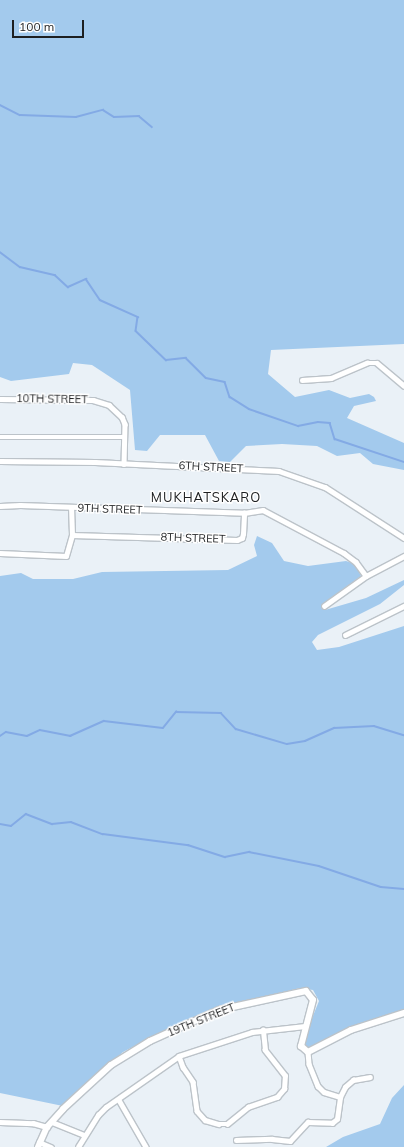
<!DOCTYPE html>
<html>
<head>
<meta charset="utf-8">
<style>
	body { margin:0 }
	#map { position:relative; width:404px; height:1147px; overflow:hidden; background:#eaf1f7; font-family:Mulish,sans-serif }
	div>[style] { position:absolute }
	.green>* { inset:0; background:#a3caed }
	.stream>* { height:1.5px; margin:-0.75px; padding:0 0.75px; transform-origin:0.75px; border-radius:0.75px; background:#83aae5 }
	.roads { filter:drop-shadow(1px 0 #bcc3c9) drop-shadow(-1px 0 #bcc3c9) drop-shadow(0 1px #bcc3c9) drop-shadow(0 -1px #bcc3c9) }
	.minor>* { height:4.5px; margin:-2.25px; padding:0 2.25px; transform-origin:2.25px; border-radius:2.25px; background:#fff }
	.tertiary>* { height:6px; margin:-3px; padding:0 3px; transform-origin:3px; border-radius:3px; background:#fff }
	span { translate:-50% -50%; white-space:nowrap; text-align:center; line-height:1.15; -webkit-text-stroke:3px #fff; paint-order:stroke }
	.street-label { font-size:11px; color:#1d1f21 }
	.quarter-label { font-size:13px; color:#1d1f21; letter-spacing:1px }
	.scale { position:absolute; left:12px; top:20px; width:72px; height:18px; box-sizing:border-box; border:2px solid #1d1f21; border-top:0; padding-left:5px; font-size:12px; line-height:14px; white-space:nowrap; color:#1d1f21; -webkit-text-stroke:3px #fff; paint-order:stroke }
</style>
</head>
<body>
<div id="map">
	<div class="green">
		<div style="clip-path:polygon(0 0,404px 0,404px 344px,271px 350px,268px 374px,295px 397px,329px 390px,350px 398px,369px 394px,374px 397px,376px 401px,354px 406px,347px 418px,404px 443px,404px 470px,373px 464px,360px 453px,337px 456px,317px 446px,282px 444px,246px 446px,230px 462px,219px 461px,205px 435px,160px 435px,147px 451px,135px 450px,130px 390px,92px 365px,73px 363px,69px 374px,11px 381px,0 377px)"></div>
		<div style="clip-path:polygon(257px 536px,272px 543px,284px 561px,308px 566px,346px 561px,355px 564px,361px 576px,324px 603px,325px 610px,366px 598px,404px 580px,404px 585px,380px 604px,318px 635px,312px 642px,317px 650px,339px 647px,404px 626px,404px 1011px,307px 1050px,303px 1044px,304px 1038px,319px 1001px,313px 990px,300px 988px,222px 1007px,148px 1039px,123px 1052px,63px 1106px,0 1093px,0 576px,21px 573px,33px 579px,73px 579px,102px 572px,228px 570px,257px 556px,254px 545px)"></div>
		<div style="clip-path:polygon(404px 1085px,404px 1147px,326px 1147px,343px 1137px,380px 1124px,392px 1098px)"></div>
	</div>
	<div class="stream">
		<div style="left:0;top:105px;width:22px;rotate:27deg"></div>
		<div style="left:20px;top:115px;width:56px;rotate:2deg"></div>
		<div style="left:76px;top:117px;width:28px;rotate:-15deg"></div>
		<div style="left:103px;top:110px;width:13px;rotate:32deg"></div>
		<div style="left:114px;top:117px;width:25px;rotate:-2deg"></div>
		<div style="left:139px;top:116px;width:17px;rotate:40deg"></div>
		<div style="left:0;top:252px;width:25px;rotate:37deg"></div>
		<div style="left:20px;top:267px;width:36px;rotate:13deg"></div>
		<div style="left:55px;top:275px;width:18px;rotate:43deg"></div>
		<div style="left:68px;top:287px;width:20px;rotate:-24deg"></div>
		<div style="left:86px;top:279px;width:25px;rotate:56deg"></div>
		<div style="left:100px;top:300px;width:42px;rotate:24.1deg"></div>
		<div style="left:138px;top:317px;width:14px;rotate:98deg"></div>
		<div style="left:136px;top:331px;width:42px;rotate:44deg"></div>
		<div style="left:166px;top:360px;width:20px;rotate:-6deg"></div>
		<div style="left:186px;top:358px;width:28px;rotate:45deg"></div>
		<div style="left:206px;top:378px;width:19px;rotate:12deg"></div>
		<div style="left:225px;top:382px;width:16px;rotate:72deg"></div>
		<div style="left:230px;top:397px;width:22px;rotate:32deg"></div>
		<div style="left:249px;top:409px;width:52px;rotate:19.1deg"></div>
		<div style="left:298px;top:426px;width:20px;rotate:-11deg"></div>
		<div style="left:318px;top:422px;width:12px;rotate:5deg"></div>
		<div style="left:330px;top:423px;width:17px;rotate:73deg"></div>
		<div style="left:335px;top:439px;width:73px;rotate:18.4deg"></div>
		<div style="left:0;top:736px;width:7px;rotate:-34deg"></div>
		<div style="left:6px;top:732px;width:21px;rotate:11deg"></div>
		<div style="left:27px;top:736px;width:14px;rotate:-25deg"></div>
		<div style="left:40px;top:730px;width:31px;rotate:11deg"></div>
		<div style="left:70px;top:736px;width:37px;rotate:-24deg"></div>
		<div style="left:104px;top:721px;width:59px;rotate:6.8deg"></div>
		<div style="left:163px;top:728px;width:21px;rotate:-51deg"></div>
		<div style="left:176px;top:712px;width:45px;rotate:1.3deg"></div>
		<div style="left:221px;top:713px;width:22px;rotate:47deg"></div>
		<div style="left:236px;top:729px;width:53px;rotate:16.4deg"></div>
		<div style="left:287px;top:744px;width:18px;rotate:-9deg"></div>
		<div style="left:305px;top:741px;width:32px;rotate:-24deg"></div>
		<div style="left:334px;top:728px;width:40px;rotate:-2.9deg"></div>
		<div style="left:374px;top:726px;width:31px;rotate:17deg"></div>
		<div style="left:0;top:824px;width:11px;rotate:10deg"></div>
		<div style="left:11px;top:826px;width:19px;rotate:-39deg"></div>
		<div style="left:26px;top:814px;width:28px;rotate:21deg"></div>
		<div style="left:52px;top:824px;width:19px;rotate:-6deg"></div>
		<div style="left:71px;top:822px;width:34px;rotate:21deg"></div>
		<div style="left:103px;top:834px;width:86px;rotate:7.4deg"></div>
		<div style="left:188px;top:845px;width:39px;rotate:18deg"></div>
		<div style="left:225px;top:857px;width:25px;rotate:-12deg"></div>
		<div style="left:249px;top:852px;width:71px;rotate:11.3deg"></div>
		<div style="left:319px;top:866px;width:65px;rotate:18.7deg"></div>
		<div style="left:381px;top:887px;width:23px;rotate:5deg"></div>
	</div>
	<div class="roads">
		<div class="minor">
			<div style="left:302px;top:380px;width:29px;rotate:-4deg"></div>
			<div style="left:331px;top:378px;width:39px;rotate:-23deg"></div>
			<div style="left:367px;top:363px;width:10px"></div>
			<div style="left:377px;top:363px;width:35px;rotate:40deg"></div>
			<div style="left:0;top:399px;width:93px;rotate:0.6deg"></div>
			<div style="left:93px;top:400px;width:17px;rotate:17deg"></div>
			<div style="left:109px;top:405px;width:18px;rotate:43deg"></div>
			<div style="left:122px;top:417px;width:8px;rotate:67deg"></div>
			<div style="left:125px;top:424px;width:40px;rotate:91.4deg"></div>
			<div style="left:0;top:437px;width:125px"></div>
			<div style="left:0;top:461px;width:95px;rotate:0.6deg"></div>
			<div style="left:95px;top:462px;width:184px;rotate:2.8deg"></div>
			<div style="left:279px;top:471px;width:49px;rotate:19.2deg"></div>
			<div style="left:325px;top:487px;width:94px;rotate:32.8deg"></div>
			<div style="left:0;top:506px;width:20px;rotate:-3deg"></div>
			<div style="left:20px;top:505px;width:224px;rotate:2deg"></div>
			<div style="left:244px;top:513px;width:19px;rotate:-9deg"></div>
			<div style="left:263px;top:510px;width:92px;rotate:28deg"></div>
			<div style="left:344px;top:553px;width:15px;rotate:37deg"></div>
			<div style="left:356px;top:562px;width:17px;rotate:54deg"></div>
			<div style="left:72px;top:535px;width:165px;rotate:1.7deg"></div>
			<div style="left:237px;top:540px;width:5px;rotate:-22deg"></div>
			<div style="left:242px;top:538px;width:4px;rotate:-76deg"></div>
			<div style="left:243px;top:534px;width:21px;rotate:-87deg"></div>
			<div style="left:0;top:553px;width:66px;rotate:2.6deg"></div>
			<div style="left:66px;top:556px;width:22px;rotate:-74deg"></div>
			<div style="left:72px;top:535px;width:27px;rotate:-92deg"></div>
			<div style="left:324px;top:606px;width:52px;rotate:-35.5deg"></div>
			<div style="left:366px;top:576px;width:43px;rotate:-27.8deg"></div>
			<div style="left:345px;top:635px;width:66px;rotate:-26.2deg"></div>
			<div style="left:308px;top:1052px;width:12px;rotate:85deg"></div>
			<div style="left:309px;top:1064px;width:24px;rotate:68deg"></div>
			<div style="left:318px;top:1086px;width:8px;rotate:45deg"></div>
			<div style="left:324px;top:1092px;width:17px;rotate:17deg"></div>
			<div style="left:340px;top:1097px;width:11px;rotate:-63deg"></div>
			<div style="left:345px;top:1087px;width:11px;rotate:-41deg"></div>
			<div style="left:353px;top:1080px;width:17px;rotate:-10deg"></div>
			<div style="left:179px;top:1056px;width:12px;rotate:70deg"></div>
			<div style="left:183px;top:1067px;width:18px;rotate:56deg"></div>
			<div style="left:193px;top:1082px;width:29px;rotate:82deg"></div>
			<div style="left:197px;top:1111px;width:12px;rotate:48deg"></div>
			<div style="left:205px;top:1120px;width:14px;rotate:17deg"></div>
			<div style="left:218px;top:1124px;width:9px"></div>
			<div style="left:227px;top:1124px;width:27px;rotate:-39deg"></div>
			<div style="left:248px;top:1107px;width:31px;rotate:-19deg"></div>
			<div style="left:277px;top:1097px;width:11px;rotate:-49deg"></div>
			<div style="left:284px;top:1089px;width:13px;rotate:-86deg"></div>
			<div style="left:285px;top:1076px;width:33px;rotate:-128deg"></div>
			<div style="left:265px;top:1050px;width:20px;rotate:-96deg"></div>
			<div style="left:119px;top:1100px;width:54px;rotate:60.1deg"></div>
			<div style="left:0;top:1122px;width:33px;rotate:2deg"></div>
			<div style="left:33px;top:1123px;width:15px;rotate:16deg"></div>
			<div style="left:52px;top:1122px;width:35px;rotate:22deg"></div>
			<div style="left:236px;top:1140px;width:36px;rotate:-2deg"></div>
			<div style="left:272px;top:1139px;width:18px;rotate:6deg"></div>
			<div style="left:290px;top:1141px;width:26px;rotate:-47deg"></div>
			<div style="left:308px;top:1122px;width:24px;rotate:2deg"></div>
			<div style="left:332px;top:1123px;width:6px;rotate:-39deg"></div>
			<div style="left:337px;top:1119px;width:22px;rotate:-82deg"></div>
			<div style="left:39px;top:1142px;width:13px;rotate:23deg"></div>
			<div style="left:78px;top:1147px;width:38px;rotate:-58deg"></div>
			<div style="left:98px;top:1115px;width:11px;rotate:-45deg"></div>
			<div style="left:106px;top:1107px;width:89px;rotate:-34.9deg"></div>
			<div style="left:179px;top:1056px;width:77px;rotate:-18.2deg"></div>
			<div style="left:252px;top:1032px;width:53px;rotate:-6.5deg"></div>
		</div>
		<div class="tertiary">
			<div style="left:38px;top:1147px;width:22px;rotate:-66deg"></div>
			<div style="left:47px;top:1127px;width:24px;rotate:-48deg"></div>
			<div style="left:63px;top:1109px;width:65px;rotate:-42.5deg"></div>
			<div style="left:111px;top:1065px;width:46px;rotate:-31.6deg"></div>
			<div style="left:150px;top:1041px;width:76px;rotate:-24.2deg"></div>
			<div style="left:219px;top:1010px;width:89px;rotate:-12.3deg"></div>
			<div style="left:306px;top:991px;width:11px;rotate:52deg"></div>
			<div style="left:313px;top:1000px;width:48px;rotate:104.6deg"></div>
			<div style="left:301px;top:1046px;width:9px;rotate:41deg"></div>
			<div style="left:308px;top:1052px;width:48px;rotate:-27.1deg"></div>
			<div style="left:351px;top:1030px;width:56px;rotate:-17.8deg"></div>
		</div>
	</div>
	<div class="street-label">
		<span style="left:52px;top:399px;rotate:1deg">10TH STREET</span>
		<span style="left:211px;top:467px;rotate:3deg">6TH STREET</span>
		<span style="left:110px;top:509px;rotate:2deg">9TH STREET</span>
		<span style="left:193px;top:538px;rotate:2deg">8TH STREET</span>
		<span style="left:201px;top:1020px;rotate:-22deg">19TH STREET</span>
	</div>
	<div class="quarter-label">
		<span style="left:206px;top:497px">MUKHATSKARO</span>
	</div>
	<div class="scale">100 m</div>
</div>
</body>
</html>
